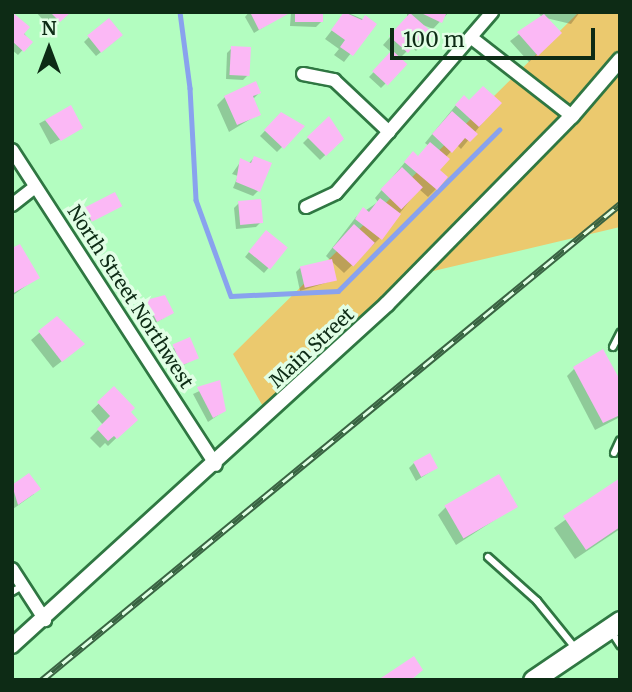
<!DOCTYPE html>
<html>
<head>
<meta charset="utf-8">
<style>
	body { margin:0 }
	#map { position:relative; width:632px; height:692px; overflow:hidden; background:#b3fdc0; font-family:Merriweather,serif }
	div>[style] { position:absolute }
	.green>* { inset:0; background:#ebc96e }
	.shadow>* { inset:0; background:#0003; transform-origin:0 0 }
	.stream>* { height:4.5px; margin:-2.25px; padding:0 2.25px; transform-origin:2.25px; border-radius:2.25px; background:#89a2ee }
	.building>* { inset:0; background:#fbb8f5; transform-origin:0 0 }
	.roads { filter:drop-shadow(2px 0 #2f7742) drop-shadow(-2px 0 #2f7742) drop-shadow(0 2px #2f7742) drop-shadow(0 -2px #2f7742) }
	.service>* { height:6px; margin:-3px; padding:0 3px; transform-origin:3px; border-radius:3px; background:#fff }
	.minor>* { height:12px; margin:-6px; padding:0 6px; transform-origin:6px; border-radius:6px; background:#fff }
	.tertiary>* { height:14px; margin:-7px; padding:0 7px; transform-origin:7px; border-radius:7px; background:#fff }
	.primary>* { height:19px; margin:-9.5px; padding:0 9.5px; transform-origin:9.5px; border-radius:9.5px; background:#fff }
	.rail>* { height:7px; margin-top:-3.5px; transform-origin:0; background:repeating-linear-gradient(90deg,#e1fee5 0 13px,#396342 0 26px); box-sizing:border-box; border-block:2px solid #396342 }
	span { translate:-50% -50%; white-space:nowrap; text-align:center; line-height:1.15; -webkit-text-stroke:7px #e1fee5; paint-order:stroke }
	.street-label { font-size:19px; color:#0d2b15 }
	.frame { position:absolute; inset:0; border:14px solid #0d2b15; pointer-events:none }
	.north { position:absolute; left:14px; top:14px; width:70px; height:70px; -webkit-text-stroke:5px #e1fee5; paint-order:stroke; rotate:0deg; font-size:19px; font-weight:700; line-height:28px; text-align:center; color:#0d2b15 }
	.north::after { content:''; display:block; margin:auto; width:24px; height:32px; background:#0d2b15; clip-path:polygon(50% 0,100% 100%,50% 72%,0 100%) }
	.scale { position:absolute; left:390px; top:28px; width:205px; height:32px; box-sizing:border-box; border:4px solid #0d2b15; border-top:0; padding-left:9px; font-size:21px; line-height:24px; white-space:nowrap; color:#0d2b15; -webkit-text-stroke:5px #e1fee5; paint-order:stroke }
</style>
</head>
<body>
<div id="map">
	<div class="green">
		<div style="clip-path:polygon(579px 12px,620px 12px,620px 227px,425px 273px,265px 410px,233px 354px)"></div>
	</div>
	<div class="shadow">
		<div style="clip-path:polygon(36px 12px,69px 12px,51px 29px)"></div>
		<div style="clip-path:polygon(249px 12px,285px 12px,285px 14px,254px 33px,245px 17px)"></div>
		<div style="clip-path:polygon(291px 12px,322px 12px,321px 22px,316px 27px,290px 26px)"></div>
		<div style="clip-path:polygon(346px 12px,374px 24px,344px 62px,334px 55px,339px 49px,325px 39px)"></div>
		<div style="clip-path:polygon(407px 12px,449px 12px,433px 29px,423px 25px,432px 34px,416px 51px,411px 47px,399px 59px,405px 64px,381px 88px,369px 77px,392px 53px,383px 45px,407px 18px)"></div>
		<div style="clip-path:polygon(537px 12px,580px 12px,571px 24px,546px 18px,552px 41px,529px 62px,510px 41px,542px 17px)"></div>
		<div style="clip-path:polygon(12px 15px,30px 42px,18px 55px,12px 50px)"></div>
		<div style="clip-path:polygon(89px 37px,116px 40px,96px 56px,84px 42px)"></div>
		<div style="clip-path:polygon(232px 48px,248px 75px,243px 80px,226px 79px,227px 53px)"></div>
		<div style="clip-path:polygon(259px 93px,253px 99px,259px 114px,229px 132px,217px 105px,225px 97px)"></div>
		<div style="clip-path:polygon(469px 102px,499px 103px,461px 149px,457px 145px,446px 157px,438px 171px,445px 177px,436px 189px,428px 197px,419px 189px,380px 238px,344px 273px,326px 256px,356px 217px,378px 202px,375px 198px,406px 161px,418px 158px,429px 146px,425px 143px,456px 105px)"></div>
		<div style="left:70px;top:107px;width:24px;height:35px;rotate:62deg"></div>
		<div style="clip-path:polygon(281px 114px,303px 126px,277px 152px,260px 136px)"></div>
		<div style="clip-path:polygon(328px 118px,342px 139px,320px 160px,303px 143px)"></div>
		<div style="clip-path:polygon(254px 158px,258px 191px,253px 196px,233px 188px,238px 176px,232px 174px,241px 161px,248px 164px)"></div>
		<div style="left:114px;top:194px;width:13px;height:39px;rotate:63deg"></div>
		<div style="clip-path:polygon(239px 203px,261px 222px,256px 227px,236px 229px,234px 208px)"></div>
		<div style="clip-path:polygon(261px 237px,285px 249px,264px 273px,245px 257px)"></div>
		<div style="clip-path:polygon(12px 250px,38px 277px,12px 296px)"></div>
		<div style="clip-path:polygon(301px 267px,335px 280px,300px 291px,296px 272px)"></div>
		<div style="clip-path:polygon(164px 297px,172px 313px,152px 325px,142px 307px)"></div>
		<div style="clip-path:polygon(57px 318px,75px 351px,53px 368px,31px 340px)"></div>
		<div style="clip-path:polygon(189px 339px,197px 357px,177px 369px,169px 351px)"></div>
		<div style="clip-path:polygon(574px 369px,620px 384px,620px 417px,595px 430px,567px 376px)"></div>
		<div style="clip-path:polygon(219px 382px,224px 411px,208px 422px,193px 394px)"></div>
		<div style="clip-path:polygon(114px 389px,135px 420px,108px 446px,105px 443px,100px 448px,90px 438px,103px 425px,91px 411px)"></div>
		<div style="clip-path:polygon(414px 463px,436px 468px,416px 481px,409px 468px)"></div>
		<div style="clip-path:polygon(620px 480px,620px 529px,575px 559px,554px 528px)"></div>
		<div style="clip-path:polygon(12px 485px,34px 494px,13px 509px,12px 509px)"></div>
		<div style="clip-path:polygon(516px 506px,456px 545px,438px 515px,446px 507px)"></div>
	</div>
	<div class="stream">
		<div style="left:180px;top:12px;width:77px;rotate:82.5deg"></div>
		<div style="left:190px;top:88px;width:112px;rotate:86.9deg"></div>
		<div style="left:196px;top:200px;width:102px;rotate:70deg"></div>
		<div style="left:231px;top:296px;width:107px;rotate:-2.7deg"></div>
		<div style="left:338px;top:291px;width:228px;rotate:-45deg"></div>
	</div>
	<div class="building">
		<div style="clip-path:polygon(12px 12px,30px 27px,24px 34px,33px 42px,24px 52px,12px 41px)"></div>
		<div style="clip-path:polygon(50px 12px,71px 12px,60px 22px)"></div>
		<div style="clip-path:polygon(250px 12px,287px 12px,288px 14px,259px 30px)"></div>
		<div style="left:295px;top:12px;width:28px;height:10px"></div>
		<div style="clip-path:polygon(344px 12px,362px 20px,365px 15px,377px 24px,353px 56px,340px 47px,345px 40px,331px 30px)"></div>
		<div style="clip-path:polygon(419px 12px,447px 12px,442px 23px)"></div>
		<div style="clip-path:polygon(410px 13px,434px 34px,425px 45px,419px 40px,408px 53px,389px 36px)"></div>
		<div style="clip-path:polygon(544px 14px,562px 33px,538px 56px,517px 32px)"></div>
		<div style="left:109px;top:18px;width:22px;height:28px;rotate:51deg"></div>
		<div style="left:231px;top:46px;width:20px;height:29px;rotate:3deg"></div>
		<div style="left:392px;top:50px;width:21px;height:29px;rotate:43deg"></div>
		<div style="clip-path:polygon(256px 81px,261px 93px,253px 96px,261px 115px,237px 125px,224px 96px)"></div>
		<div style="clip-path:polygon(483px 86px,502px 103px,479px 127px,455px 105px,464px 95px,469px 100px)"></div>
		<div style="clip-path:polygon(71px 105px,83px 128px,61px 141px,45px 120px)"></div>
		<div style="clip-path:polygon(452px 111px,478px 134px,470px 142px,465px 138px,452px 153px,432px 134px)"></div>
		<div style="clip-path:polygon(281px 112px,305px 126px,284px 149px,264px 130px)"></div>
		<div style="clip-path:polygon(329px 116px,344px 139px,326px 156px,307px 137px)"></div>
		<div style="clip-path:polygon(430px 142px,450px 159px,440px 170px,448px 177px,437px 190px,404px 162px,413px 151px,418px 156px)"></div>
		<div style="clip-path:polygon(254px 156px,272px 163px,260px 192px,236px 182px,240px 158px,251px 163px)"></div>
		<div style="left:402px;top:167px;width:29px;height:31px;rotate:44deg"></div>
		<div style="left:115px;top:192px;width:16px;height:34px;rotate:63deg"></div>
		<div style="clip-path:polygon(380px 198px,401px 214px,382px 240px,355px 219px,363px 207px,369px 212px)"></div>
		<div style="left:261px;top:199px;width:24px;height:23px;rotate:85deg"></div>
		<div style="left:354px;top:224px;width:28px;height:32px;rotate:42deg"></div>
		<div style="left:266px;top:230px;width:28px;height:28px;rotate:39deg"></div>
		<div style="clip-path:polygon(20px 244px,40px 278px,12px 294px,12px 248px)"></div>
		<div style="left:332px;top:259px;width:22px;height:33px;rotate:77deg"></div>
		<div style="clip-path:polygon(165px 295px,174px 313px,157px 322px,146px 300px)"></div>
		<div style="clip-path:polygon(57px 316px,85px 344px,62px 362px,38px 331px)"></div>
		<div style="left:190px;top:337px;width:23px;height:19px;rotate:67deg"></div>
		<div style="clip-path:polygon(603px 349px,620px 380px,620px 415px,603px 423px,573px 367px)"></div>
		<div style="clip-path:polygon(220px 380px,226px 411px,213px 418px,197px 387px)"></div>
		<div style="clip-path:polygon(114px 386px,135px 408px,131px 412px,138px 420px,117px 439px,114px 436px,108px 441px,97px 429px,110px 416px,97px 402px)"></div>
		<div style="left:430px;top:453px;width:17px;height:19px;rotate:62deg"></div>
		<div style="clip-path:polygon(29px 473px,41px 489px,18px 505px,12px 485px)"></div>
		<div style="left:499px;top:474px;width:38px;height:63px;rotate:60deg"></div>
		<div style="clip-path:polygon(620px 478px,620px 527px,586px 550px,563px 516px)"></div>
		<div style="clip-path:polygon(414px 656px,423px 670px,411px 680px,378px 680px)"></div>
	</div>
	<div class="roads">
		<div class="service">
			<div style="left:613px;top:347px;width:16px;rotate:-63deg"></div>
			<div style="left:614px;top:453px;width:14px;rotate:-65deg"></div>
			<div style="left:488px;top:557px;width:66px;rotate:41.9deg"></div>
			<div style="left:537px;top:601px;width:62px;rotate:50.9deg"></div>
			<div style="left:12px;top:592px;width:12px;rotate:-31deg"></div>
			<div style="left:611px;top:631px;width:17px;rotate:57deg"></div>
		</div>
		<div class="minor">
			<div style="left:473px;top:39px;width:125px;rotate:37.9deg"></div>
			<div style="left:303px;top:74px;width:32px;rotate:11deg"></div>
			<div style="left:334px;top:80px;width:76px;rotate:43.4deg"></div>
			<div style="left:12px;top:150px;width:375px;rotate:57.1deg"></div>
			<div style="left:12px;top:205px;width:29px;rotate:-38deg"></div>
			<div style="left:306px;top:207px;width:33px;rotate:-25deg"></div>
			<div style="left:336px;top:193px;width:239px;rotate:-49.2deg"></div>
			<div style="left:12px;top:569px;width:61px;rotate:57.1deg"></div>
		</div>
		<div class="tertiary">
			<div style="left:12px;top:646px;width:508px;rotate:-42.36deg"></div>
			<div style="left:387px;top:304px;width:264px;rotate:-45.5deg"></div>
			<div style="left:572px;top:116px;width:74px;rotate:-49.4deg"></div>
		</div>
		<div class="primary">
			<div style="left:533px;top:680px;width:105px;rotate:-34.1deg"></div>
		</div>
	</div>
	<div class="rail">
		<div style="left:42px;top:680px;width:749px;rotate:-39.47deg"></div>
	</div>
	<div class="street-label">
		<span style="left:130px;top:297px;rotate:57deg">North Street Northwest</span>
		<span style="left:312px;top:348px;rotate:-43deg">Main Street</span>
	</div>
	<div class="frame"></div>
	<div class="north">N</div>
	<div class="scale">100 m</div>
</div>
</body>
</html>
